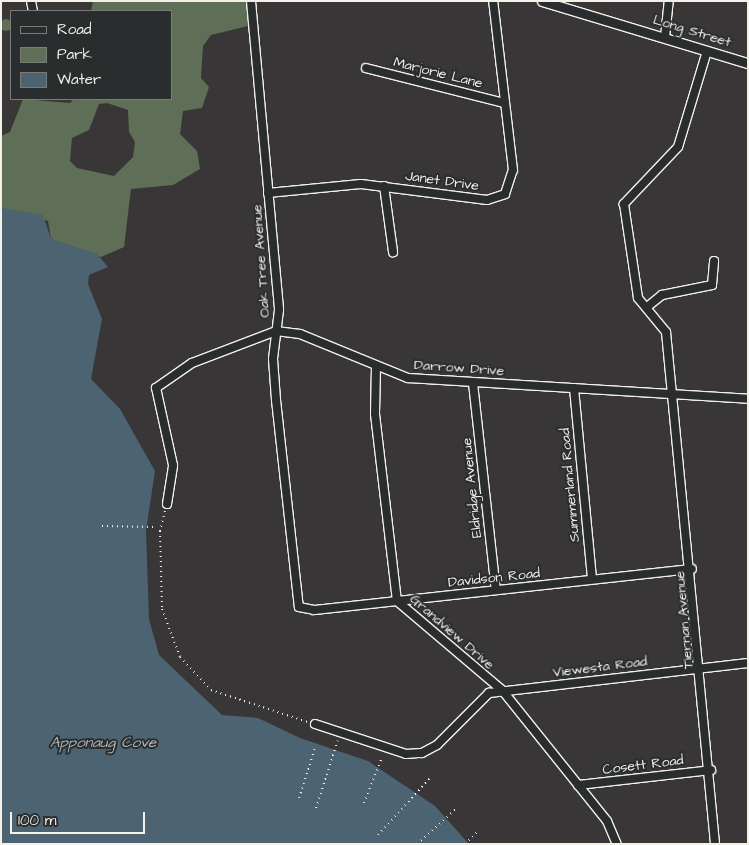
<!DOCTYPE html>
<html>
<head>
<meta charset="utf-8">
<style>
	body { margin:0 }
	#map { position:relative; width:749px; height:845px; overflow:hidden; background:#383636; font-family:"Architects Daughter",sans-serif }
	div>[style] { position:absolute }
	.green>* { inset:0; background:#5e6e57 }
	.round { border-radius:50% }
	.water>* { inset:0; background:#4c6471 }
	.path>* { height:2px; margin-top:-1px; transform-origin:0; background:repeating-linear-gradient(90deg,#f4f1e8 0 1px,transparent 0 5px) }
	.roads { filter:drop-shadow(1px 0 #f4f1e8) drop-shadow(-1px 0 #f4f1e8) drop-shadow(0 1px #f4f1e8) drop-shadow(0 -1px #f4f1e8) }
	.minor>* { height:8px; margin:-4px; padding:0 4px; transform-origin:4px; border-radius:4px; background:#2a2d2e }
	.tertiary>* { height:9px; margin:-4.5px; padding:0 4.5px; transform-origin:4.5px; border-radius:4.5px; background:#2a2d2e }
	span { translate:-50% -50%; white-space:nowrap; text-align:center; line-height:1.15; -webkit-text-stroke:4px #2a2d2e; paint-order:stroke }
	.street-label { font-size:14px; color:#f4f1e8 }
	.water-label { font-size:15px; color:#b1b9b8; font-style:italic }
	.frame { position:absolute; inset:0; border:2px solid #f4f1e8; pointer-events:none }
	.legend { position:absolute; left:10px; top:10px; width:162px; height:90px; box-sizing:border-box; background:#2a2d2e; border:1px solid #7b7b78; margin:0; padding:6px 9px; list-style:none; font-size:15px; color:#f4f1e8 }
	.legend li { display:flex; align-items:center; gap:10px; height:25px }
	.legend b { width:25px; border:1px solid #7b7b78 }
	.scale { position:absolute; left:10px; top:812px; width:135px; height:22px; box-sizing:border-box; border:2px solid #f4f1e8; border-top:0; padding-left:6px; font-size:15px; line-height:18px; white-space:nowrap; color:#f4f1e8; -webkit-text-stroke:4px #2a2d2e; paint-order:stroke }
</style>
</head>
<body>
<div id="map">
	<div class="green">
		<div style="clip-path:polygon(evenodd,93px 1px,252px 1px,252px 25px,211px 35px,203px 46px,201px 78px,209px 87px,202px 108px,183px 111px,180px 134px,197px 151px,200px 169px,173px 185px,131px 189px,124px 247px,101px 257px,51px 239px,48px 221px,1px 208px,1px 136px,10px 132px,23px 99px,70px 103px,74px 99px,171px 99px,171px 11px,91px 11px,93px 1px,107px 103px,128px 110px,129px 132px,135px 142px,133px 157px,114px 176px,77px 168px,70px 161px,72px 138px,89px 130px,99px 104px,107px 103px)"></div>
		<div class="round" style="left:0;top:19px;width:12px;height:12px"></div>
	</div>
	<div class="water">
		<div style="clip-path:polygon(1px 208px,43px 215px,51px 239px,97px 254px,108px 267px,89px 275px,88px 284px,102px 319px,91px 379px,120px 409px,155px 471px,146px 531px,149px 619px,159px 655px,222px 715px,258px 718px,300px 738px,368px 761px,435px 806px,469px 844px,1px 844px)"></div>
	</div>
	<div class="path">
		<div style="left:165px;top:511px;width:21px;rotate:104deg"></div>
		<div style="left:160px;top:531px;width:78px;rotate:88.5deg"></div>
		<div style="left:162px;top:609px;width:51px;rotate:69.4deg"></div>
		<div style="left:180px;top:657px;width:45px;rotate:46.8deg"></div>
		<div style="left:211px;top:690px;width:102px;rotate:18.3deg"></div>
		<div style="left:102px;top:526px;width:52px;rotate:1.1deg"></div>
		<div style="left:299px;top:798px;width:52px;rotate:-72.3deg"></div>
		<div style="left:364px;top:803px;width:49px;rotate:-68.6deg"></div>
		<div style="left:316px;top:808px;width:71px;rotate:-72.1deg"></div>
		<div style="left:378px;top:835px;width:79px;rotate:-47.6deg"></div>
		<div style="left:417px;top:844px;width:52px;rotate:-41.9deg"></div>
		<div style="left:465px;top:844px;width:16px;rotate:-45deg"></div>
	</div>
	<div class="roads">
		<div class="minor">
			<div style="left:31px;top:1px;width:10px;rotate:79deg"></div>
			<div style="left:251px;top:1px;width:310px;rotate:84.8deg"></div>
			<div style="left:279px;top:310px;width:49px;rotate:97deg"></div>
			<div style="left:273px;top:359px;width:41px;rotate:85.8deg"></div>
			<div style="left:276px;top:400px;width:208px;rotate:83.7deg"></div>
			<div style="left:299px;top:607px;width:15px;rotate:11deg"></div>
			<div style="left:314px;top:610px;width:380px;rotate:-6.2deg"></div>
			<div style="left:665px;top:37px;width:36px;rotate:-84deg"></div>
			<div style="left:707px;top:51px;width:100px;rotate:106.8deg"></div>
			<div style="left:678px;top:147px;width:79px;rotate:133.5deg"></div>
			<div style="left:624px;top:204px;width:95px;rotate:81.5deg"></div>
			<div style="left:638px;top:298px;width:44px;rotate:50.5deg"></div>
			<div style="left:666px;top:332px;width:514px;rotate:84.53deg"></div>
			<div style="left:366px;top:68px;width:142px;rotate:14.2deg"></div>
			<div style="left:384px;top:186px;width:67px;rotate:82.2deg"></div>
			<div style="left:268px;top:193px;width:93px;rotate:-5.5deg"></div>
			<div style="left:361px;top:184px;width:127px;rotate:7.2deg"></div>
			<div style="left:487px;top:200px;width:19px;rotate:-18deg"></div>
			<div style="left:505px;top:194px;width:25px;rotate:-72deg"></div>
			<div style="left:513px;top:170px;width:170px;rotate:-96.7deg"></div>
			<div style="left:647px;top:307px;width:19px;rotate:-39deg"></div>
			<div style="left:662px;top:295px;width:51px;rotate:-11.3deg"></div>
			<div style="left:712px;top:285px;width:24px;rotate:-85deg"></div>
			<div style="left:376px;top:366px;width:48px;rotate:91.2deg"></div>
			<div style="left:375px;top:414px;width:188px;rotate:83.3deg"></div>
			<div style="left:397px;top:601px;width:138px;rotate:40.3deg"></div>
			<div style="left:502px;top:690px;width:168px;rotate:51.3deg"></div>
			<div style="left:607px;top:821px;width:25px;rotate:67deg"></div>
			<div style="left:473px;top:383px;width:208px;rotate:83.7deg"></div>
			<div style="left:574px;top:388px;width:192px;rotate:84.6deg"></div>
			<div style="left:167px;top:504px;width:39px;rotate:-81deg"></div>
			<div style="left:173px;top:465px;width:79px;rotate:-102.4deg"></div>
			<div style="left:156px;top:388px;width:44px;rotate:-34.8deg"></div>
			<div style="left:192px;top:363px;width:90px;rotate:-20.9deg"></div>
			<div style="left:276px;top:331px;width:24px;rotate:7deg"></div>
			<div style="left:300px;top:334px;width:117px;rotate:22.2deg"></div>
			<div style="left:408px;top:378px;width:341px;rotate:3.5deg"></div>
			<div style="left:315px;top:724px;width:96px;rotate:18.2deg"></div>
			<div style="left:406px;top:754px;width:16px;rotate:-4deg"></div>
			<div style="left:422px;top:753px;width:17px;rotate:-28deg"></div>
			<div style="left:437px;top:745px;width:74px;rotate:-45deg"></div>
			<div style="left:489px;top:693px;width:261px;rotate:-6.6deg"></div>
			<div style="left:578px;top:785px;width:134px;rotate:-6.4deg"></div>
		</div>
		<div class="tertiary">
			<div style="left:542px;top:1px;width:215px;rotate:16.8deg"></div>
		</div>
	</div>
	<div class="street-label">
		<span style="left:692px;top:31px;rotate:17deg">Long Street</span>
		<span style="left:438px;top:73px;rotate:14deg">Marjorie Lane</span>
		<span style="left:442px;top:181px;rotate:8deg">Janet Drive</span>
		<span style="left:261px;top:261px;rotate:-94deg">Oak Tree Avenue</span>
		<span style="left:459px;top:368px;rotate:4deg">Darrow Drive</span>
		<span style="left:570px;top:485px;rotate:-95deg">Summerland Road</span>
		<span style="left:472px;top:488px;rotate:-96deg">Eldridge Avenue</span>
		<span style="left:494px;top:578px;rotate:-6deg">Davidson Road</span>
		<span style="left:684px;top:620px;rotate:-95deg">Tiernan Avenue</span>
		<span style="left:452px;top:632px;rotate:41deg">Grandview Drive</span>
		<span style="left:600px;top:667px;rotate:-7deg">Viewesta Road</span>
		<span style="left:643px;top:765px;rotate:-7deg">Cosett Road</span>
	</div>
	<div class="water-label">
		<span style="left:103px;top:743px">Apponaug Cove</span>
	</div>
	<div class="frame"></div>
	<ul class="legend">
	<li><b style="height:6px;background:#2a2d2e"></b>Road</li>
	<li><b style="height:14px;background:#5e6e57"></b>Park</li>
	<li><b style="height:14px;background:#4c6471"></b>Water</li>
	</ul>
	<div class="scale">100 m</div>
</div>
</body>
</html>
